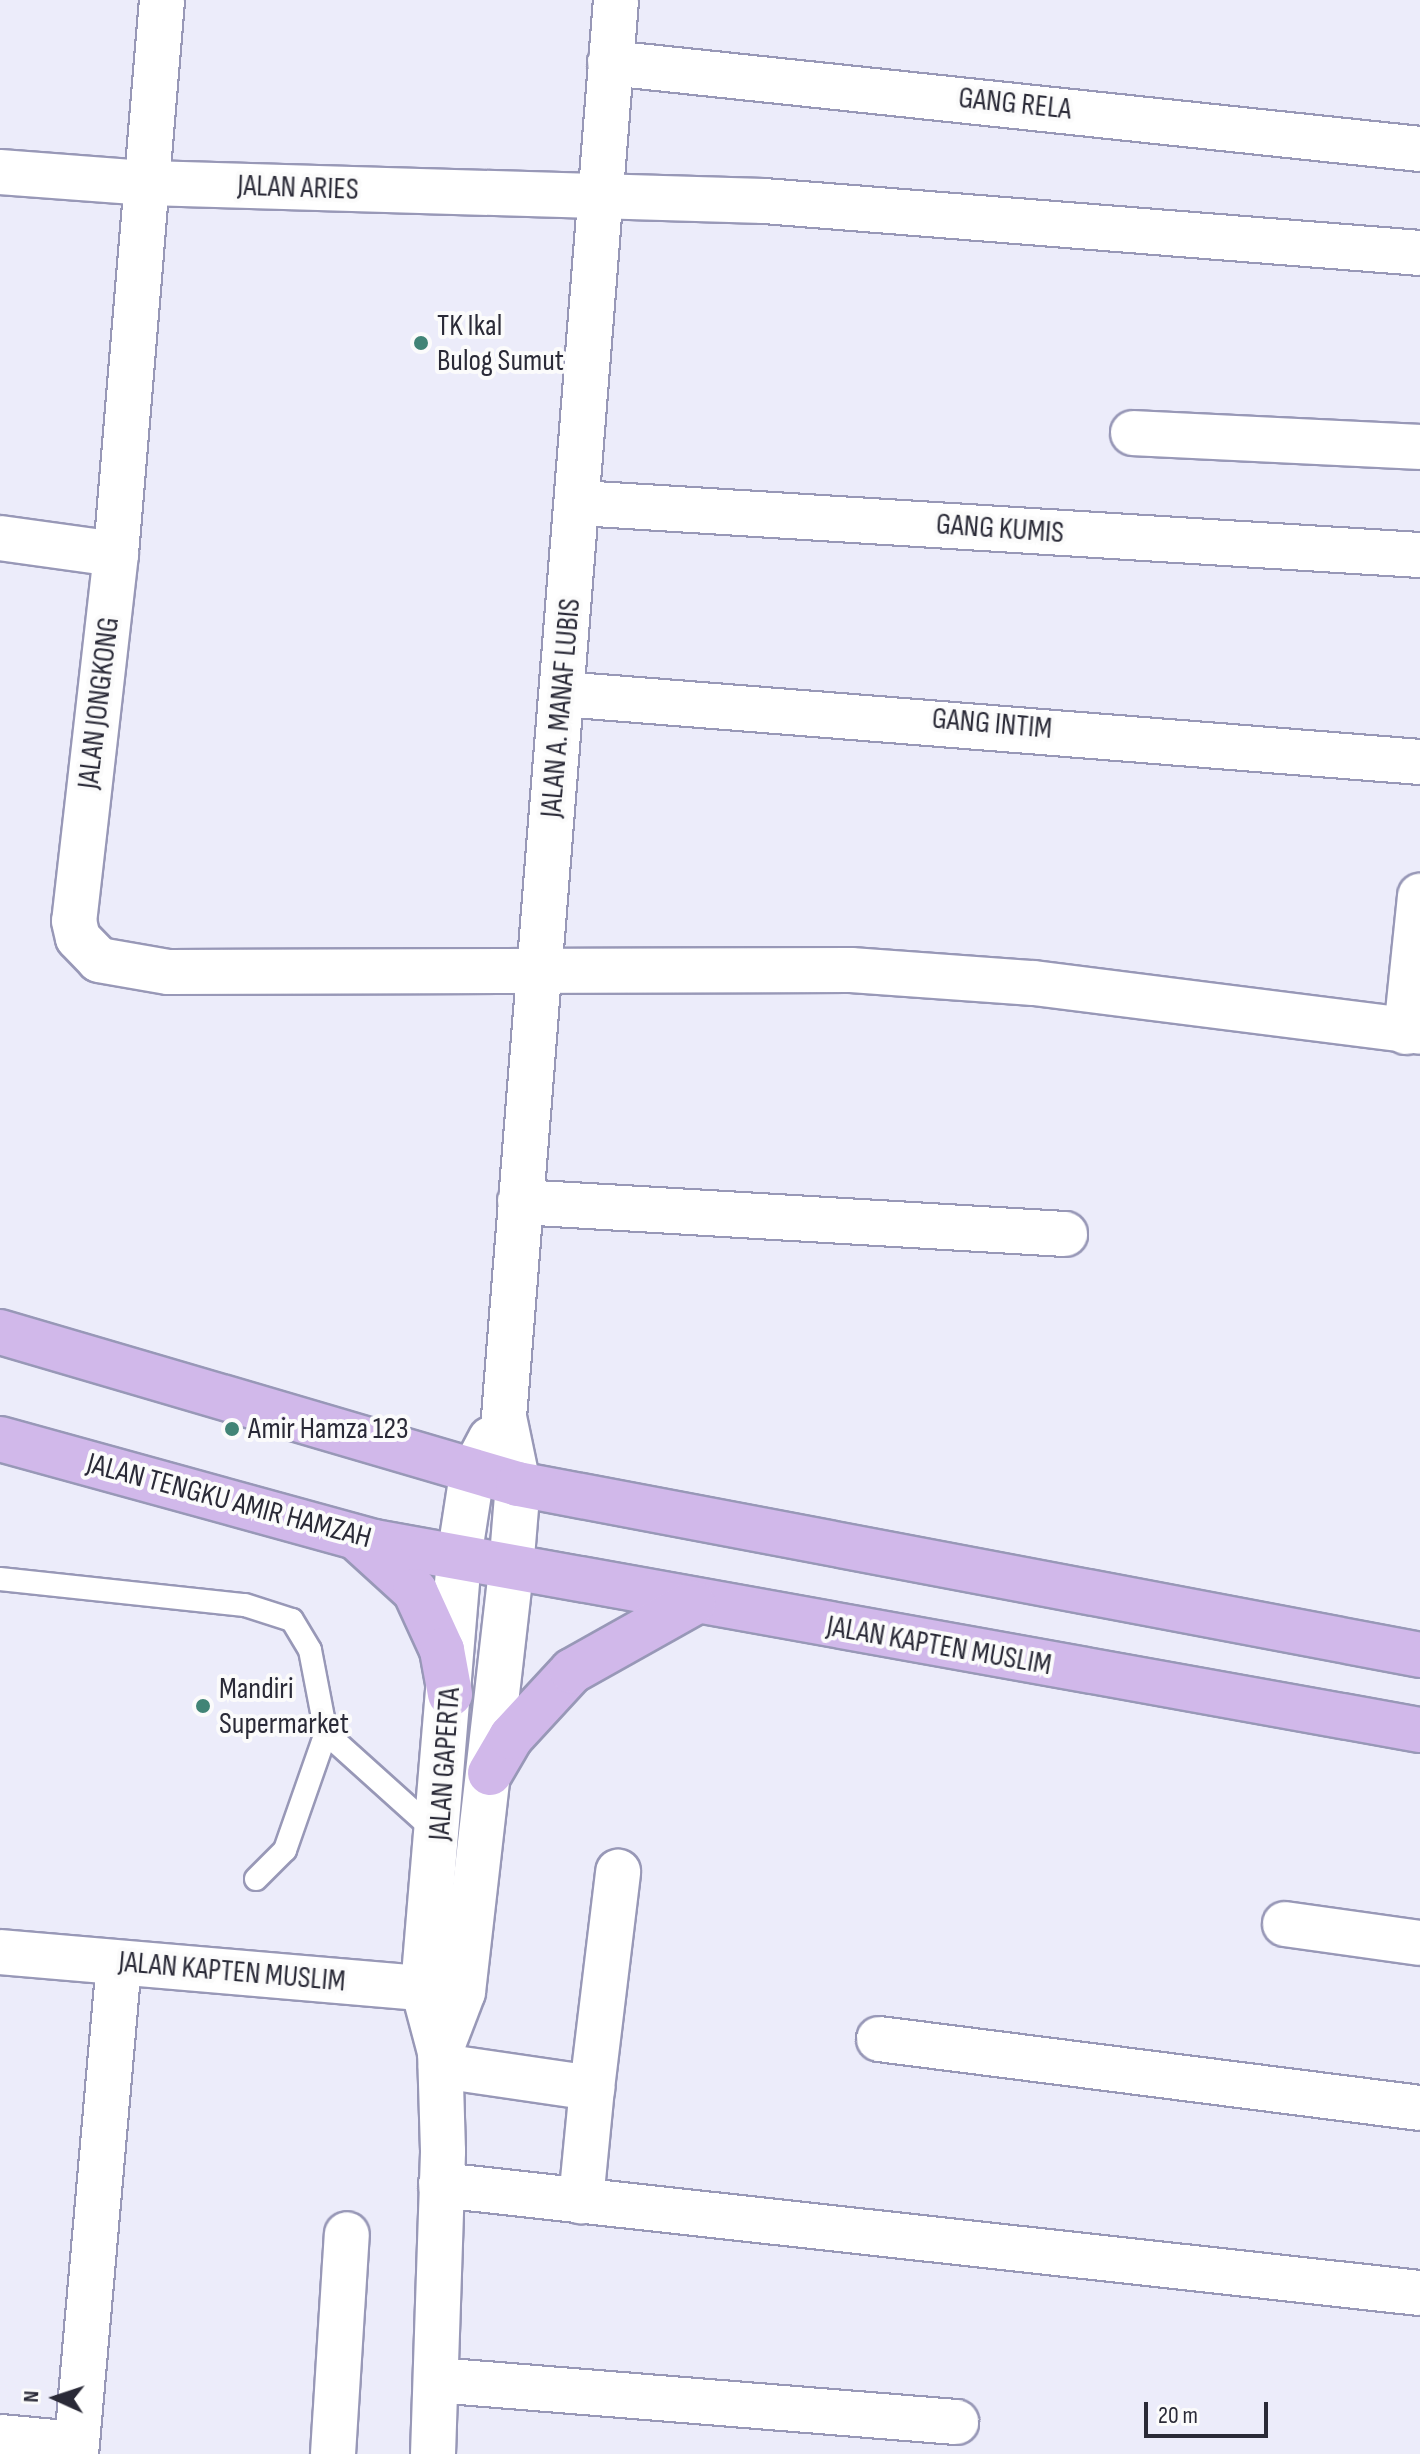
<!DOCTYPE html>
<html>
<head>
<meta charset="utf-8">
<style>
	body { margin:0 }
	#map { position:relative; width:1420px; height:2454px; overflow:hidden; background:#ececfa; font-family:"Sofia Sans Condensed",sans-serif }
	div>[style] { position:absolute }
	.roads { filter:drop-shadow(2px 0 #9898b7) drop-shadow(-2px 0 #9898b7) drop-shadow(0 2px #9898b7) drop-shadow(0 -2px #9898b7) }
	.service>* { height:22px; margin:-11px; padding:0 11px; transform-origin:11px; border-radius:11px; background:#fff }
	.minor>* { height:44px; margin:-22px; padding:0 22px; transform-origin:22px; border-radius:22px; background:#fff }
	.tertiary>* { height:44px; margin:-22px; padding:0 22px; transform-origin:22px; border-radius:22px; background:#fff }
	.primary>* { height:44px; margin:-22px; padding:0 22px; transform-origin:22px; border-radius:22px; background:#d1b8ea }
	.dots>* { width:22px; height:22px; translate:-50% -50%; box-sizing:border-box; border:4px solid #fbfbfb; border-radius:50% }
	span { translate:-50% -50%; white-space:nowrap; text-align:center; line-height:1.15; -webkit-text-stroke:8px #fbfbfb; paint-order:stroke }
	.street-label { font-size:30px; color:#2a2a37 }
	.poi-label { font-size:30px; color:#2a2a37 }
	.left { translate:0 -50%; text-align:left }
	.north { position:absolute; left:16px; top:2358px; width:80px; height:80px; -webkit-text-stroke:6px #fbfbfb; paint-order:stroke; rotate:273deg; font-size:22px; font-weight:700; line-height:32px; text-align:center; color:#2a2a37 }
	.north::after { content:''; display:block; margin:auto; width:28px; height:36px; background:#2a2a37; clip-path:polygon(50% 0,100% 100%,50% 72%,0 100%) }
	.scale { position:absolute; left:1144px; top:2402px; width:124px; height:36px; box-sizing:border-box; border:4px solid #2a2a37; border-top:0; padding-left:10px; font-size:24px; line-height:28px; white-space:nowrap; color:#2a2a37; -webkit-text-stroke:6px #fbfbfb; paint-order:stroke }
</style>
</head>
<body>
<div id="map">
	<div class="roads">
		<div class="service">
			<div style="left:0;top:1579px;width:246px;rotate:6.1deg"></div>
			<div style="left:245px;top:1605px;width:49px;rotate:17.7deg"></div>
			<div style="left:292px;top:1620px;width:35px;rotate:59deg"></div>
			<div style="left:310px;top:1650px;width:85px;rotate:79.1deg"></div>
			<div style="left:326px;top:1733px;width:151px;rotate:42deg"></div>
			<div style="left:256px;top:1879px;width:41px;rotate:-45deg"></div>
			<div style="left:285px;top:1850px;width:124px;rotate:-70.7deg"></div>
		</div>
		<div class="minor">
			<div style="left:162px;top:0;width:556px;rotate:94.75deg"></div>
			<div style="left:116px;top:554px;width:369px;rotate:96.5deg"></div>
			<div style="left:74px;top:921px;width:17px;rotate:77deg"></div>
			<div style="left:78px;top:938px;width:30px;rotate:46deg"></div>
			<div style="left:99px;top:960px;width:70px;rotate:9.9deg"></div>
			<div style="left:168px;top:972px;width:683px;rotate:-0.17deg"></div>
			<div style="left:851px;top:970px;width:183px;rotate:4.1deg"></div>
			<div style="left:1034px;top:983px;width:389px;rotate:7.2deg"></div>
			<div style="left:610px;top:63px;width:815px;rotate:6.06deg"></div>
			<div style="left:0;top:172px;width:148px;rotate:4.3deg"></div>
			<div style="left:148px;top:183px;width:616px;rotate:1.67deg"></div>
			<div style="left:764px;top:201px;width:658px;rotate:4.53deg"></div>
			<div style="left:1133px;top:433px;width:287px;rotate:2.8deg"></div>
			<div style="left:579px;top:503px;width:843px;rotate:3.54deg"></div>
			<div style="left:0;top:538px;width:117px;rotate:7.9deg"></div>
			<div style="left:562px;top:694px;width:861px;rotate:4.53deg"></div>
			<div style="left:1406px;top:1032px;width:137px;rotate:-84.1deg"></div>
			<div style="left:520px;top:1202px;width:546px;rotate:3.36deg"></div>
			<div style="left:1285px;top:1924px;width:136px;rotate:8deg"></div>
			<div style="left:879px;top:2039px;width:545px;rotate:7.27deg"></div>
			<div style="left:441px;top:2066px;width:153px;rotate:8.3deg"></div>
			<div style="left:592px;top:2088px;width:114px;rotate:95.6deg"></div>
			<div style="left:592px;top:2088px;width:218px;rotate:-83.1deg"></div>
			<div style="left:441px;top:2185px;width:985px;rotate:6.3deg"></div>
			<div style="left:436px;top:2380px;width:522px;rotate:4.62deg"></div>
			<div style="left:0;top:2437px;width:77px;rotate:5.2deg"></div>
			<div style="left:76px;top:2454px;width:493px;rotate:-85deg"></div>
			<div style="left:333px;top:2454px;width:220px;rotate:-86.4deg"></div>
		</div>
		<div class="tertiary">
			<div style="left:0;top:1952px;width:455px;rotate:4.9deg"></div>
			<div style="left:440px;top:2052px;width:64px;rotate:-69deg"></div>
			<div style="left:463px;top:1992px;width:426px;rotate:-83.5deg"></div>
			<div style="left:511px;top:1569px;width:85px;rotate:-85.3deg"></div>
			<div style="left:518px;top:1484px;width:68px;rotate:-101.8deg"></div>
			<div style="left:504px;top:1417px;width:1421px;rotate:-85.48deg"></div>
			<div style="left:433px;top:2454px;width:303px;rotate:-88.1deg"></div>
			<div style="left:443px;top:2151px;width:99px;rotate:-91.7deg"></div>
			<div style="left:440px;top:2052px;width:66px;rotate:-104.9deg"></div>
			<div style="left:423px;top:1988px;width:432px;rotate:-85.2deg"></div>
			<div style="left:459px;top:1558px;width:85px;rotate:-81.2deg"></div>
			<div style="left:472px;top:1474px;width:40px;rotate:-62deg"></div>
		</div>
		<div class="primary">
			<div style="left:0;top:1332px;width:540px;rotate:16.35deg"></div>
			<div style="left:518px;top:1484px;width:918px;rotate:10.73deg"></div>
			<div style="left:0;top:1439px;width:388px;rotate:15.4deg"></div>
			<div style="left:374px;top:1542px;width:1063px;rotate:10.19deg"></div>
			<div style="left:359px;top:1540px;width:76px;rotate:42.3deg"></div>
			<div style="left:415px;top:1591px;width:65px;rotate:65.4deg"></div>
			<div style="left:442px;top:1650px;width:45px;rotate:79.7deg"></div>
			<div style="left:490px;top:1773px;width:42px;rotate:-59.7deg"></div>
			<div style="left:511px;top:1737px;width:90px;rotate:-47.3deg"></div>
			<div style="left:572px;top:1671px;width:139px;rotate:-29.3deg"></div>
		</div>
	</div>
	<div class="dots">
		<div style="left:421px;top:343px;background:#418476"></div>
		<div style="left:232px;top:1429px;background:#418476"></div>
		<div style="left:203px;top:1706px;background:#418476"></div>
	</div>
	<div class="street-label">
		<span style="left:1015px;top:104px;rotate:6deg">GANG RELA</span>
		<span style="left:298px;top:188px;rotate:2deg">JALAN ARIES</span>
		<span style="left:1000px;top:529px;rotate:4deg">GANG KUMIS</span>
		<span style="left:99px;top:703px;rotate:-83deg">JALAN JONGKONG</span>
		<span style="left:561px;top:708px;rotate:-85deg">JALAN A. MANAF LUBIS</span>
		<span style="left:992px;top:724px;rotate:5deg">GANG INTIM</span>
		<span style="left:229px;top:1501px;rotate:15deg">JALAN TENGKU AMIR HAMZAH</span>
		<span style="left:939px;top:1646px;rotate:10deg">JALAN KAPTEN MUSLIM</span>
		<span style="left:445px;top:1764px;rotate:-86deg">JALAN GAPERTA</span>
		<span style="left:232px;top:1972px;rotate:5deg">JALAN KAPTEN MUSLIM</span>
	</div>
	<div class="poi-label">
		<span class="left" style="left:437px;top:343px">TK Ikal<br>Bulog Sumut</span>
		<span class="left" style="left:248px;top:1429px">Amir Hamza 123</span>
		<span class="left" style="left:219px;top:1706px">Mandiri<br>Supermarket</span>
	</div>
	<div class="north">N</div>
	<div class="scale">20 m</div>
</div>
</body>
</html>
